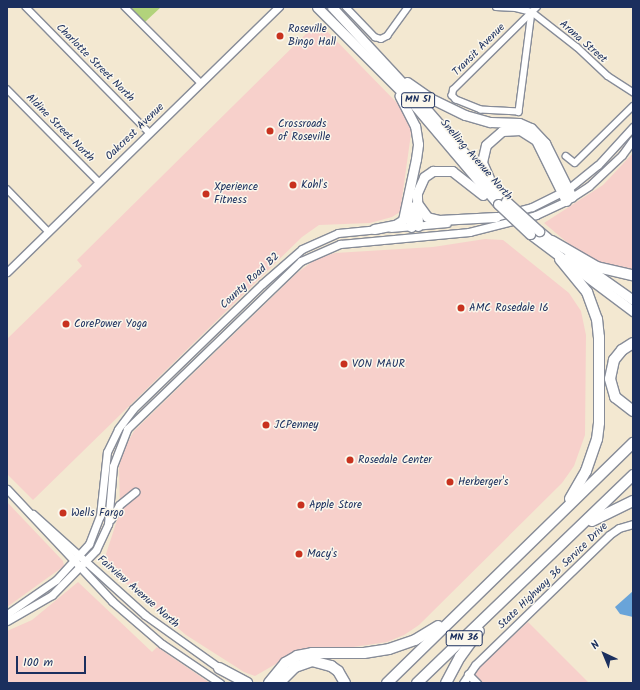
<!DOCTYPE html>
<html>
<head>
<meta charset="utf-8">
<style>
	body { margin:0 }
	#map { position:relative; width:640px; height:690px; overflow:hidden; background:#f3e8d1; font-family:Kalam,sans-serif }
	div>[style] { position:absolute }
	.built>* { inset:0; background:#f7d0cb }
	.green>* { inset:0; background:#b2d37b }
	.water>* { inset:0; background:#69a4d9 }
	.roads { filter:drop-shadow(1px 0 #878c98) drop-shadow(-1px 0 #878c98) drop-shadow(0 1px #878c98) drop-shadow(0 -1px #878c98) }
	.minor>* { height:5.5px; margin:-2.75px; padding:0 2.75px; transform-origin:2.75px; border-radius:2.75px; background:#fff }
	.tertiary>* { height:7px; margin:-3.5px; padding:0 3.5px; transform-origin:3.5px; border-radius:3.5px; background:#fff }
	.trunk>* { height:9px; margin:-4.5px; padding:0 4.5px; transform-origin:4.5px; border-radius:4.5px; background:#fff }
	.motorway>* { height:10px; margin:-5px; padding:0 5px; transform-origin:5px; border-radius:5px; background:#fff }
	.bridges { filter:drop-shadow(1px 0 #878c98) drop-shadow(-1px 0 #878c98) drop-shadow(0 1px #878c98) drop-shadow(0 -1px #878c98) }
	.trunk-bridge>* { height:9px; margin:-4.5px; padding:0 4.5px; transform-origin:4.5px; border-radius:4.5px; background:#fff }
	.dots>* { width:11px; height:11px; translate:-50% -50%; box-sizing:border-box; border:2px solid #fbf7ec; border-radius:50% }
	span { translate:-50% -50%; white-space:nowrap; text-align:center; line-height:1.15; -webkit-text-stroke:3px #fbf7ec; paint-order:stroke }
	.shield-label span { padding:1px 3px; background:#fbf7ec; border:1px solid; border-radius:3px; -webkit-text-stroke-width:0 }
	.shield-label { font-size:10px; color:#1b2f5e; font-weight:700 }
	.poi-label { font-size:11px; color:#1b2f5e }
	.left { translate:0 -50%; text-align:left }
	.street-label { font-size:11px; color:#1b2f5e }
	.frame { position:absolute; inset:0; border:8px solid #1b2f5e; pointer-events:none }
	.north { position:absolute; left:584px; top:634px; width:40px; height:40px; -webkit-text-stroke:3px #fbf7ec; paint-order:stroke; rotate:316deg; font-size:11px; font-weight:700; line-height:16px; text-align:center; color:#1b2f5e }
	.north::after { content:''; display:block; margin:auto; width:14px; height:18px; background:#1b2f5e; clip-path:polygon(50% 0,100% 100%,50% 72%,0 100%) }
	.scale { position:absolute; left:16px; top:656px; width:70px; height:18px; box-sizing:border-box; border:2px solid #1b2f5e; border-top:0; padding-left:5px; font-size:12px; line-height:14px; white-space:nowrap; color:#1b2f5e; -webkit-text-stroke:3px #fbf7ec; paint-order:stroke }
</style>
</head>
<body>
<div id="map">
	<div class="built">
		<div style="clip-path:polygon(318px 22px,400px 106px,407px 116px,411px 131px,410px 141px,400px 212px,392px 217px,370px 223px,319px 225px,302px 237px,33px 500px,7px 474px,7px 339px,82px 266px,77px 260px)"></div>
		<div style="clip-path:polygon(633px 153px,633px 271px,596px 261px,575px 249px,544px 223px,603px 185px)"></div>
		<div style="clip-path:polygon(485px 239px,503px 240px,569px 293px,581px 311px,586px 335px,585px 435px,574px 466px,562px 483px,419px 625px,404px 635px,387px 642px,347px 648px,300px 650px,255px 676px,244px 672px,186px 635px,121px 579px,108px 563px,106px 554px,120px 511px,119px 467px,123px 451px,134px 431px,297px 273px,316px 259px,335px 253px,433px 247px)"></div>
		<div style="clip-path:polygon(7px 502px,63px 561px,64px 566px,7px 607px)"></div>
		<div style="clip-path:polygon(78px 582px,152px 652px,157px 647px,210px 683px,7px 683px,7px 631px,32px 620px)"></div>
		<div style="clip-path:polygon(528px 622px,589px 683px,483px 683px,474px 674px,475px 671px)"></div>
	</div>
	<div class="green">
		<div style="clip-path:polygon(130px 7px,161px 7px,145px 22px)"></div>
	</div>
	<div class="water">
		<div style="clip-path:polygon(633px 591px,633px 617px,620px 614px,615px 607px)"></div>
	</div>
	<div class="roads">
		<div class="minor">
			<div style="left:26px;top:7px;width:177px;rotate:45.5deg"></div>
			<div style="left:125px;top:7px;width:107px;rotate:45deg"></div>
			<div style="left:346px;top:7px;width:42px;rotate:46deg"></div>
			<div style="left:375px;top:37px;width:6px;rotate:18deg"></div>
			<div style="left:381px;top:39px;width:7px;rotate:-27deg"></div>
			<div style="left:387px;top:36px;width:36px;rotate:-54deg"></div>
			<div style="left:496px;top:7px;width:20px;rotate:3deg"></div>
			<div style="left:516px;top:8px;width:16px;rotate:14deg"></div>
			<div style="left:532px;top:12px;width:57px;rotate:37.9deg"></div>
			<div style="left:577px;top:47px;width:42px;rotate:43.1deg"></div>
			<div style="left:608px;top:76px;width:30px;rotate:33deg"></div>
			<div style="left:532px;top:12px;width:101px;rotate:97.4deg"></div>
			<div style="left:519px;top:112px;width:38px;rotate:-177deg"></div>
			<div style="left:481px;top:110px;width:27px;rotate:-158deg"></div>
			<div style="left:456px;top:100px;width:6px;rotate:-135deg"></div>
			<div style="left:452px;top:96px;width:6px;rotate:-81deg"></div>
			<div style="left:453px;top:90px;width:118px;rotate:-44.7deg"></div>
			<div style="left:7px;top:89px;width:131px;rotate:45.3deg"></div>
			<div style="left:566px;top:156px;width:11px;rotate:38deg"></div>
			<div style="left:575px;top:163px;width:81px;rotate:-44.5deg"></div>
			<div style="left:7px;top:189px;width:60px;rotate:45.7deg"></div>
		</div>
		<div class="tertiary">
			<div style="left:491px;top:218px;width:42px;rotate:-15deg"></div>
			<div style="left:532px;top:207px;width:40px;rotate:-26.6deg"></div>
			<div style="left:568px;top:189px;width:38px;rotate:-39deg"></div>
			<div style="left:598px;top:165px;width:52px;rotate:-47.4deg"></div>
			<div style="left:391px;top:228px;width:56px;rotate:-5.1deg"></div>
			<div style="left:7px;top:272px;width:380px;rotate:-44.3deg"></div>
			<div style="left:7px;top:489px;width:154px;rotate:46.8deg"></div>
			<div style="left:112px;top:601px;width:66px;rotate:40.7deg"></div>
			<div style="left:162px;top:644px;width:70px;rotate:33.9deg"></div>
			<div style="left:33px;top:514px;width:151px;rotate:42deg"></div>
			<div style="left:145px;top:615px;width:95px;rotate:35.5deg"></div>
			<div style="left:111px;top:519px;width:16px;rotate:-60deg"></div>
			<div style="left:119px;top:505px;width:21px;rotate:-39deg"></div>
			<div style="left:7px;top:614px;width:60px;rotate:-34.8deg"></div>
			<div style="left:56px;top:580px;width:49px;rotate:-47.5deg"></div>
			<div style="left:89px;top:544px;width:30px;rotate:-69deg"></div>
			<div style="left:100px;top:516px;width:64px;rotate:-83.8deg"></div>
			<div style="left:107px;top:452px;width:25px;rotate:-64deg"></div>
			<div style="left:118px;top:429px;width:25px;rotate:-53deg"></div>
			<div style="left:133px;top:409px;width:180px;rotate:-44.1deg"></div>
			<div style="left:262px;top:284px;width:53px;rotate:-41.2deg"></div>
			<div style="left:302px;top:249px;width:39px;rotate:-24deg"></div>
			<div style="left:338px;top:233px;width:41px;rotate:-5.6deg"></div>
			<div style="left:7px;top:621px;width:52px;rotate:-30deg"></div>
			<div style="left:52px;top:595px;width:63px;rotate:-45.6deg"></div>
			<div style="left:96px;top:550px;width:29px;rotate:-65deg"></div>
			<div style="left:108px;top:524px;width:58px;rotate:-85.1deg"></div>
			<div style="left:113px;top:466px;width:40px;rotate:-69deg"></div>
			<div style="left:127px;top:429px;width:242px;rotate:-44deg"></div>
			<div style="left:301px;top:261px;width:43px;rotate:-23.6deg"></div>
			<div style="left:340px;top:244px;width:130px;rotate:-5.3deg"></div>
			<div style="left:469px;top:232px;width:69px;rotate:-14.2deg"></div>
			<div style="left:536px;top:215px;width:33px;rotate:-25deg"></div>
			<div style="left:566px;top:201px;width:27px;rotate:-33deg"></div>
			<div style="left:589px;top:186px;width:45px;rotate:-43.2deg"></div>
			<div style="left:622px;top:155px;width:19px;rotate:-54deg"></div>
			<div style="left:468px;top:674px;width:13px;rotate:45deg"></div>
			<div style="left:463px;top:683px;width:22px;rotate:-56deg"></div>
			<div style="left:475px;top:665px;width:187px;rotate:-44.1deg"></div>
			<div style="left:609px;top:535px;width:12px;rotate:-35deg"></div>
			<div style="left:619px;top:528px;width:15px;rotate:-16deg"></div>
		</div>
		<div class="trunk">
			<div style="left:317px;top:7px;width:133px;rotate:45deg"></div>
			<div style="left:411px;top:101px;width:135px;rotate:49.8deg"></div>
			<div style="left:332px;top:7px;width:131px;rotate:47.2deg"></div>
			<div style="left:421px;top:103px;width:130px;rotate:49.1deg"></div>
			<div style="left:407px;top:82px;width:28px;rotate:35deg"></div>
			<div style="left:430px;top:98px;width:39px;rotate:26deg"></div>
			<div style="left:465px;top:115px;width:26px;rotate:16deg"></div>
			<div style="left:490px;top:122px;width:29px;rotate:2deg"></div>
			<div style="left:519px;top:123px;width:13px;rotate:23deg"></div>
			<div style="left:531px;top:128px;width:21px;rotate:47deg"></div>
			<div style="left:545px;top:143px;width:60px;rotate:63.4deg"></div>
			<div style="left:489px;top:178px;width:17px;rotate:-114deg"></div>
			<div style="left:482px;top:162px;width:17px;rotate:-77deg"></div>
			<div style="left:486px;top:145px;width:21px;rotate:-41deg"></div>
			<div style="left:502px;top:131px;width:18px;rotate:-3deg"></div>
			<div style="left:520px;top:130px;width:19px;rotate:32deg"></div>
			<div style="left:536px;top:140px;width:68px;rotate:63.8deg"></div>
			<div style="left:417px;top:203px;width:17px;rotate:54deg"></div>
			<div style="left:427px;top:217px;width:12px;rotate:14deg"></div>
			<div style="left:439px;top:220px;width:57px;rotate:-3deg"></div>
			<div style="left:410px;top:206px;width:21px;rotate:87deg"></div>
			<div style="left:418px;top:226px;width:33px;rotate:-92deg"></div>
			<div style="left:417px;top:193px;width:17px;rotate:-66deg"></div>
			<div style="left:424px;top:177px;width:11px;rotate:-34deg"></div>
			<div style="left:433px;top:171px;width:19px"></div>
			<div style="left:452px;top:171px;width:39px;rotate:38deg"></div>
			<div style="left:374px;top:229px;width:21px;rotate:-11deg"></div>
			<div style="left:395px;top:225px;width:9px;rotate:-32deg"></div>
			<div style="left:403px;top:220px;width:62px;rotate:-78deg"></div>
			<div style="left:416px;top:159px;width:15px;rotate:-82deg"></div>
			<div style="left:418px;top:144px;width:18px;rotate:-99deg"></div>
			<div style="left:415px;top:126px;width:34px;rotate:-117deg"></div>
			<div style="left:539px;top:231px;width:23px;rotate:40deg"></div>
			<div style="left:530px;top:234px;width:129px;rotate:36.8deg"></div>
			<div style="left:569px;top:255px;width:78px;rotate:35.1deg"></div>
		</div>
		<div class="motorway">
			<div style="left:552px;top:241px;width:52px;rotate:30deg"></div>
			<div style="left:597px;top:267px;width:37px;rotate:13deg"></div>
			<div style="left:560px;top:259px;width:43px;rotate:50.7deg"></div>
			<div style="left:587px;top:292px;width:29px;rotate:70deg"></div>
			<div style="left:597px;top:319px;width:18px;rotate:84deg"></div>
			<div style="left:599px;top:337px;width:86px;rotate:90deg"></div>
			<div style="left:599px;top:423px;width:16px;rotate:97deg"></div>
			<div style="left:597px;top:439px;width:34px;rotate:109deg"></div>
			<div style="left:586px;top:471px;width:32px;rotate:120deg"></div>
			<div style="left:633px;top:343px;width:13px;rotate:148deg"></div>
			<div style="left:622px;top:350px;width:13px;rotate:129deg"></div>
			<div style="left:614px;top:360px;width:19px;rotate:102deg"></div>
			<div style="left:610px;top:379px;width:19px;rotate:74deg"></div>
			<div style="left:615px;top:397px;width:23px;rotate:38deg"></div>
			<div style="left:592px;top:521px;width:46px;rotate:-26deg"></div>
			<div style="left:219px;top:668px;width:32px;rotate:28deg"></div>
			<div style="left:269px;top:683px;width:26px;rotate:-51deg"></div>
			<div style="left:285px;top:663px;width:14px;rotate:-30deg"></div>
			<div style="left:297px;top:656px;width:15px;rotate:-11deg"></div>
			<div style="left:312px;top:653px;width:52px"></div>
			<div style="left:364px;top:653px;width:25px;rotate:-9deg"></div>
			<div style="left:389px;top:649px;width:28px;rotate:-19deg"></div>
			<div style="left:415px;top:640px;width:27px;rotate:-31deg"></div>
			<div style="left:279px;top:683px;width:23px;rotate:-45deg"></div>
			<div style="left:295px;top:667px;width:18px;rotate:-19deg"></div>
			<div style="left:312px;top:661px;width:20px;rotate:15deg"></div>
			<div style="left:331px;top:666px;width:9px;rotate:36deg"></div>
			<div style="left:338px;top:671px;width:14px;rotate:60deg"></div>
			<div style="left:387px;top:683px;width:344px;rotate:-44.3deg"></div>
			<div style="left:417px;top:683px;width:300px;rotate:-43.9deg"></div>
			<div style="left:446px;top:683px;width:30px;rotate:-62deg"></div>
			<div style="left:460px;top:657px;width:32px;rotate:-54deg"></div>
		</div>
	</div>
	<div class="bridges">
		<div class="trunk-bridge">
			<div style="left:506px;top:201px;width:45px;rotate:42.3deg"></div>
			<div style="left:498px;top:204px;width:44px;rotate:43.2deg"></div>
		</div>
	</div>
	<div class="dots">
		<div style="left:280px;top:36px;background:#c8321e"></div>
		<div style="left:270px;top:131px;background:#c8321e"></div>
		<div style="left:293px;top:185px;background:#c8321e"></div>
		<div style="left:206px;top:194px;background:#c8321e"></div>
		<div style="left:461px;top:308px;background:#c8321e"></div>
		<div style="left:66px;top:324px;background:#c8321e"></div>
		<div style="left:344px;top:364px;background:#c8321e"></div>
		<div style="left:266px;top:425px;background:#c8321e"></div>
		<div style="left:350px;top:460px;background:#c8321e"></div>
		<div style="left:450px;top:482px;background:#c8321e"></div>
		<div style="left:301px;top:505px;background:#c8321e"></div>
		<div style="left:63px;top:513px;background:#c8321e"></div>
		<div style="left:299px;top:554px;background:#c8321e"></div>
	</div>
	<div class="shield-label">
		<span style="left:418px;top:100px">MN 51</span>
		<span style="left:464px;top:638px">MN 36</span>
	</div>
	<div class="poi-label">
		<span class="left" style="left:288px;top:36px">Roseville<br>Bingo Hall</span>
		<span class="left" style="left:278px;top:131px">Crossroads<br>of Roseville</span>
		<span class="left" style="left:301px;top:185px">Kohl's</span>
		<span class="left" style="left:214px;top:194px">Xperience<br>Fitness</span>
		<span class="left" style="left:469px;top:308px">AMC Rosedale 16</span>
		<span class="left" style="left:74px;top:324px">CorePower Yoga</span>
		<span class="left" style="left:352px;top:364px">VON MAUR</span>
		<span class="left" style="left:274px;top:425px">JCPenney</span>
		<span class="left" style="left:358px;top:460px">Rosedale Center</span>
		<span class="left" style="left:458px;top:482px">Herberger's</span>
		<span class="left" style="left:309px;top:505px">Apple Store</span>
		<span class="left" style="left:71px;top:513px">Wells Fargo</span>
		<span class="left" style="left:307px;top:554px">Macy's</span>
	</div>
	<div class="street-label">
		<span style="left:583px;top:42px;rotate:41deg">Arona Street</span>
		<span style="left:479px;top:50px;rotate:-45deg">Transit Avenue</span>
		<span style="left:95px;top:63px;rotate:45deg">Charlotte Street North</span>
		<span style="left:60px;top:128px;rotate:45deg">Aldine Street North</span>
		<span style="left:135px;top:132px;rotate:-44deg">Oakcrest Avenue</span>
		<span style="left:476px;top:160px;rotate:49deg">Snelling Avenue North</span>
		<span style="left:250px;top:281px;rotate:-43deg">County Road B2</span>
		<span style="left:553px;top:576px;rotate:-44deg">State Highway 36 Service Drive</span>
		<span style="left:138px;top:592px;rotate:41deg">Fairview Avenue North</span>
	</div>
	<div class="frame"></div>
	<div class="north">N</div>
	<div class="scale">100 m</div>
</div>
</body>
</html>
